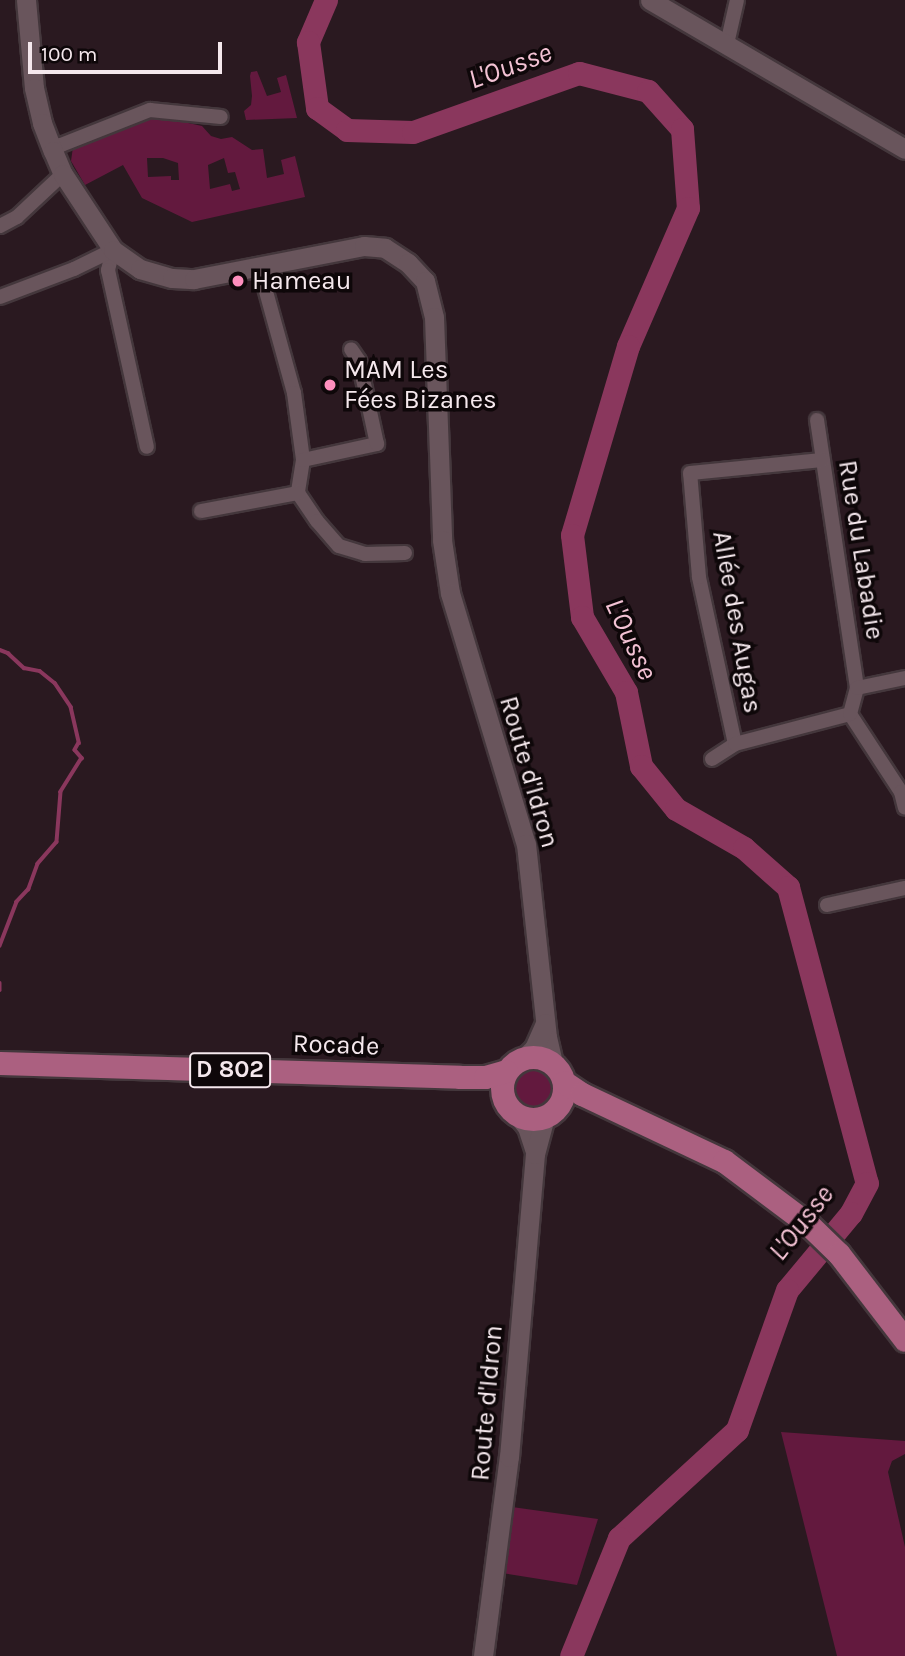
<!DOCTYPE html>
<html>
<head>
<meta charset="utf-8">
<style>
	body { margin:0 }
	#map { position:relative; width:905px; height:1656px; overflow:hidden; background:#2a1920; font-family:Karla,sans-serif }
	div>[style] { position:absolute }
	.green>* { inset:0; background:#63193e }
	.round { border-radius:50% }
	.stream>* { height:3.5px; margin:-1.75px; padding:0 1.75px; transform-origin:1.75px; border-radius:1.75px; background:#8a375d }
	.river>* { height:23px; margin:-11.5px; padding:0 11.5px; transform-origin:11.5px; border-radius:11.5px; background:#8a375d }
	.roads { filter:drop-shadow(2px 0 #44373c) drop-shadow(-2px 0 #44373c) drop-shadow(0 2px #44373c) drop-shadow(0 -2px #44373c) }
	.minor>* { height:14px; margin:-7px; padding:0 7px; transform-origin:7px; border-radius:7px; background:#69555c }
	.tertiary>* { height:19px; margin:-9.5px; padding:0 9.5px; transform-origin:9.5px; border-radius:9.5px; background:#69555c }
	.primary>* { height:23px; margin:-11.5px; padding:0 11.5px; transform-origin:11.5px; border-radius:11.5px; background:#ab6080 }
	.primary>.ring { margin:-11.5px; padding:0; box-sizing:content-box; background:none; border:23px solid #ab6080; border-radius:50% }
	.dots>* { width:19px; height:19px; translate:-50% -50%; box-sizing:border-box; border:4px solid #0e0709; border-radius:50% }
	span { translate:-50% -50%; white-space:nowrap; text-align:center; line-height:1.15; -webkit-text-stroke:7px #0e0709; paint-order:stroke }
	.shield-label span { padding:2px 5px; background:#0e0709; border:2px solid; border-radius:5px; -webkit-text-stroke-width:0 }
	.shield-label { font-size:24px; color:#f5e8ed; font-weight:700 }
	.poi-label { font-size:26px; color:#f5e8ed }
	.left { translate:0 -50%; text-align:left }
	.street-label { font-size:26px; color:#f5e8ed }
	.water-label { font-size:28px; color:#f3c2d4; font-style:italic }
	.scale { position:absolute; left:28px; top:42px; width:194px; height:32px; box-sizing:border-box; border:4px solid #f5e8ed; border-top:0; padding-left:9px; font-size:21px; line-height:24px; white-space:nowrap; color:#f5e8ed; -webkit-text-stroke:5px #0e0709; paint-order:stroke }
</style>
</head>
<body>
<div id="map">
	<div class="green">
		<div style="clip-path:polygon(257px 71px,267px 96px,281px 92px,277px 78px,286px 75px,297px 118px,246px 120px,244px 111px,251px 105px,252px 96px,250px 76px,251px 72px)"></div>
		<div style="clip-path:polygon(evenodd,152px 115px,202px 126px,211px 136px,221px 139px,232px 137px,252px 150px,263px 149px,267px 178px,284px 174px,281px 160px,295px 156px,305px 197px,192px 222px,142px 198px,123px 165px,85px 185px,71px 161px,73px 147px,152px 115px,147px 158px,163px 158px,178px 163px,179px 180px,171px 180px,171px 176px,148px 177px,147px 158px,152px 115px,224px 158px,228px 173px,235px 172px,240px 189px,232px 191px,230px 184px,210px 189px,208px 165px,224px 158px)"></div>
		<div class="round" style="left:509px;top:1061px;width:48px;height:48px"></div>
		<div style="clip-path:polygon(781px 1432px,905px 1441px,905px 1454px,892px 1461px,888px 1472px,905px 1547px,905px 1656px,837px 1656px)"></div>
		<div style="clip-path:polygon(512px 1507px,598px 1519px,577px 1585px,502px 1573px)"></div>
	</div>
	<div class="stream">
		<div style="left:0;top:650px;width:9px;rotate:21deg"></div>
		<div style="left:8px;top:653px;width:22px;rotate:43deg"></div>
		<div style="left:24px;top:668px;width:16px;rotate:11deg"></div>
		<div style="left:40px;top:671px;width:19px;rotate:39deg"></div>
		<div style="left:55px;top:683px;width:29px;rotate:56deg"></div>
		<div style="left:71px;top:707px;width:37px;rotate:77deg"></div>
		<div style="left:79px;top:743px;width:8px;rotate:120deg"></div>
		<div style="left:75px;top:750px;width:11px;rotate:49deg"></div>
		<div style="left:82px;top:758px;width:40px;rotate:122deg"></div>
		<div style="left:61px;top:792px;width:50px;rotate:94.6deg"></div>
		<div style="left:57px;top:842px;width:29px;rotate:131deg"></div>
		<div style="left:38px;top:864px;width:27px;rotate:110deg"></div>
		<div style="left:29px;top:889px;width:18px;rotate:133deg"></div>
		<div style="left:17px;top:902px;width:47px;rotate:111.1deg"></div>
		<div style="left:0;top:983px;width:7px;rotate:90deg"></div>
	</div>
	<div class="river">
		<div style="left:326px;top:0;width:46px;rotate:113.2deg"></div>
		<div style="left:308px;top:42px;width:67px;rotate:82.2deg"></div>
		<div style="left:317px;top:108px;width:37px;rotate:36deg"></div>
		<div style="left:347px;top:130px;width:66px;rotate:1.7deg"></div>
		<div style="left:413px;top:132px;width:176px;rotate:-19.6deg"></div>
		<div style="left:579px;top:73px;width:71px;rotate:14.6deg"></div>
		<div style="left:648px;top:91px;width:51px;rotate:48.2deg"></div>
		<div style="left:682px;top:129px;width:79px;rotate:85.7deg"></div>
		<div style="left:688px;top:208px;width:150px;rotate:113.5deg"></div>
		<div style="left:628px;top:346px;width:197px;rotate:106.5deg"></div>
		<div style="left:572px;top:535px;width:83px;rotate:83deg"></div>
		<div style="left:582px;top:617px;width:87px;rotate:59.6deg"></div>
		<div style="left:626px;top:692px;width:76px;rotate:78.5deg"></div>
		<div style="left:641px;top:766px;width:55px;rotate:50.9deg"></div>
		<div style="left:676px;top:809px;width:78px;rotate:29.8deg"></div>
		<div style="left:744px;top:848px;width:59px;rotate:41.6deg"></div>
		<div style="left:788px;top:887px;width:306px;rotate:75.1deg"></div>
		<div style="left:867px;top:1183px;width:34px;rotate:118deg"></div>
		<div style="left:851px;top:1213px;width:100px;rotate:129.7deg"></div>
		<div style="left:787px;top:1290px;width:149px;rotate:109.7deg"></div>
		<div style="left:737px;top:1430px;width:160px;rotate:137.5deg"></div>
		<div style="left:619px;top:1538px;width:127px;rotate:112.1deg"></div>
	</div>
	<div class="roads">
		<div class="minor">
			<div style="left:727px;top:44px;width:45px;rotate:-77.2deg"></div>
			<div style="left:53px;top:151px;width:10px;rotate:-37deg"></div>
			<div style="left:61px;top:145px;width:96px;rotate:-21.5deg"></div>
			<div style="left:150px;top:110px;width:71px;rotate:5.6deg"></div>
			<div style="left:0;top:226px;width:19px;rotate:-28deg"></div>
			<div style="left:17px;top:217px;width:63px;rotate:-43.1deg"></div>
			<div style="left:113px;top:250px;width:21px;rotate:104deg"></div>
			<div style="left:108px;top:270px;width:181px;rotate:77.6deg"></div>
			<div style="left:259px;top:266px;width:132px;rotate:74.6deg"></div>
			<div style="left:294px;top:393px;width:68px;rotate:82.3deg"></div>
			<div style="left:303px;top:460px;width:33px;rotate:99deg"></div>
			<div style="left:298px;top:493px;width:34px;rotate:56deg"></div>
			<div style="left:317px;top:521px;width:33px;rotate:49deg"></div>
			<div style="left:339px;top:546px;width:27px;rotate:17deg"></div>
			<div style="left:365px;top:554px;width:40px;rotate:-1.4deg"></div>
			<div style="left:0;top:297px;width:79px;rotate:-20.7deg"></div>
			<div style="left:74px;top:269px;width:43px;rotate:-26deg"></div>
			<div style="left:817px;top:420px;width:271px;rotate:81.5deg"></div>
			<div style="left:303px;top:460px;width:76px;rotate:-12.2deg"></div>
			<div style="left:377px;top:444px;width:85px;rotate:-102.2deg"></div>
			<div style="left:359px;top:361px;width:14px;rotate:-124deg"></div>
			<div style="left:201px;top:511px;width:99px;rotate:-10.5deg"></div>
			<div style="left:850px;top:714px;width:93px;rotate:56.8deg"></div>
			<div style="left:901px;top:792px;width:16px;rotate:76deg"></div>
			<div style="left:735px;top:744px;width:171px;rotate:-102.2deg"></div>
			<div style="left:699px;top:577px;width:104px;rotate:-94.9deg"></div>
			<div style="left:690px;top:473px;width:133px;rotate:-5.6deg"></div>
			<div style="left:712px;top:759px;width:27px;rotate:-33deg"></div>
			<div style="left:735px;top:744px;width:119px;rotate:-14.6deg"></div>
			<div style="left:850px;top:714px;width:27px;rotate:-75deg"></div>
			<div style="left:857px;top:688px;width:49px;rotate:-11.8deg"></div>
			<div style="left:827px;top:905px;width:80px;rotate:-12.3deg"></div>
		</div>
		<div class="tertiary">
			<div style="left:26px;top:0;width:88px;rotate:84.8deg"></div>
			<div style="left:34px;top:88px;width:36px;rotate:77deg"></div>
			<div style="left:42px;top:123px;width:30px;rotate:69deg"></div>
			<div style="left:53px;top:151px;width:25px;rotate:67deg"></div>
			<div style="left:63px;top:174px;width:91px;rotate:56.7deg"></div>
			<div style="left:113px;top:250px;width:33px;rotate:35deg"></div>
			<div style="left:140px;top:269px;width:33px;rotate:16deg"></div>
			<div style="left:172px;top:278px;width:22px;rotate:3deg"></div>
			<div style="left:194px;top:279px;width:173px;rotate:-11deg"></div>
			<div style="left:364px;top:246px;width:21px;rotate:5deg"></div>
			<div style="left:385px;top:248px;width:27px;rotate:33deg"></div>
			<div style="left:408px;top:263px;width:25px;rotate:47deg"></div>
			<div style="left:425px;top:281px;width:37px;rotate:76deg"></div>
			<div style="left:434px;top:317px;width:223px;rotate:87.9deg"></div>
			<div style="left:442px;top:540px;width:54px;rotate:81.4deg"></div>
			<div style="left:450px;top:593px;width:262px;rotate:73.2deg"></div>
			<div style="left:526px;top:844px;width:194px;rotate:83.8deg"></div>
			<div style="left:547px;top:1037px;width:28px;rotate:77deg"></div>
			<div style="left:650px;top:0;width:295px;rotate:30.3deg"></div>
			<div style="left:524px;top:1058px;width:14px;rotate:-45deg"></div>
			<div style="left:534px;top:1048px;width:27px;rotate:-66deg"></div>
			<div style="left:518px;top:1116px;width:14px;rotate:51deg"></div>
			<div style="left:527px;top:1127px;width:23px;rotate:72deg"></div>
			<div style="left:483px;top:1656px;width:201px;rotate:-82.6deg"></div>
			<div style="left:509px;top:1457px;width:304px;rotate:-85.1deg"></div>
			<div style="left:535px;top:1154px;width:38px;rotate:-75deg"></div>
		</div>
		<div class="primary">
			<div class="ring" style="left:502px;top:1057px;width:39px;height:39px"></div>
			<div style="left:0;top:1063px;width:460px;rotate:1.7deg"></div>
			<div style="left:460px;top:1077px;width:25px"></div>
			<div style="left:485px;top:1077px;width:22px;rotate:-16deg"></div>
			<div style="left:564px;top:1082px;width:22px;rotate:34deg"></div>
			<div style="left:582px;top:1094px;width:157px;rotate:25.3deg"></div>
			<div style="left:724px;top:1161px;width:105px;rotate:36.9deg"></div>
			<div style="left:808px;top:1224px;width:43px;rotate:44.1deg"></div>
			<div style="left:839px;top:1254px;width:108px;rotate:52.5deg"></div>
		</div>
	</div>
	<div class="dots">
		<div style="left:238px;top:281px;background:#fe8ebd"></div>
		<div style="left:330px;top:385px;background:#fe8ebd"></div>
	</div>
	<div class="shield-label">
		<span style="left:230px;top:1070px">D 802</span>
	</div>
	<div class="poi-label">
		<span class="left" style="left:252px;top:281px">Hameau</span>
		<span class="left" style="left:344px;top:385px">MAM Les<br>Fées Bizanes</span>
	</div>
	<div class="street-label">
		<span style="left:861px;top:550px;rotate:81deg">Rue du Labadie</span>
		<span style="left:737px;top:622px;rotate:80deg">Allée des Augas</span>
		<span style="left:529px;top:772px;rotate:74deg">Route d'Idron</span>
		<span style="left:336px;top:1045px;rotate:2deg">Rocade</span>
		<span style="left:487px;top:1403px;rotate:-85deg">Route d'Idron</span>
	</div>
	<div class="water-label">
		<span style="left:510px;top:66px;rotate:-20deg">L'Ousse</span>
		<span style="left:631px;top:639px;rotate:65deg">L'Ousse</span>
		<span style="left:801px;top:1223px;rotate:-52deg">L'Ousse</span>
	</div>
	<div class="scale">100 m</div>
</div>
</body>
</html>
